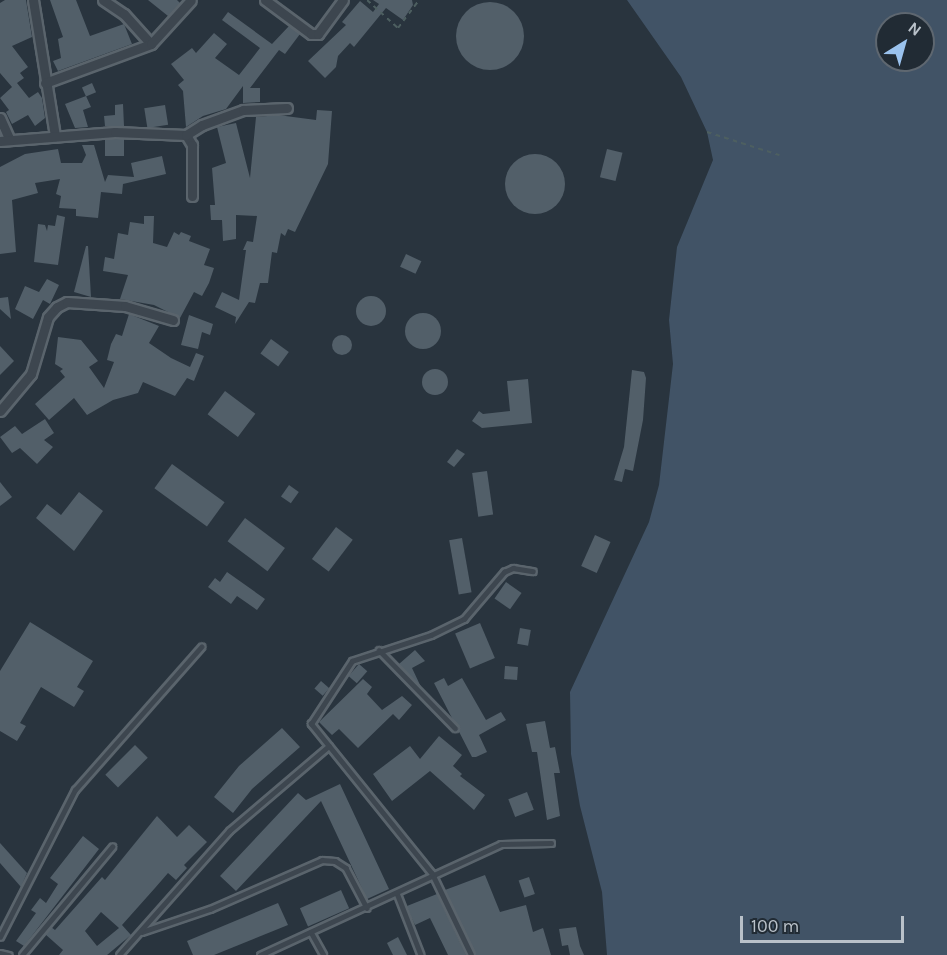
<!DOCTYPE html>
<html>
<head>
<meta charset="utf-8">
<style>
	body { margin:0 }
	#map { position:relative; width:947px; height:955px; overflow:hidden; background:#29343e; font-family:Karla,sans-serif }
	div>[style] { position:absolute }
	.water>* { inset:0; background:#415366 }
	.building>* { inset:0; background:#525f69; transform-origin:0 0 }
	.round { border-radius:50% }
	.path>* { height:2px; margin-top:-1px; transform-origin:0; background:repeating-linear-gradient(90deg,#4d5f60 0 4.5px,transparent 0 9px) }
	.roads { filter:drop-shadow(2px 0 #5a646c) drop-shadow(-2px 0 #5a646c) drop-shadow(0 2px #5a646c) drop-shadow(0 -2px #5a646c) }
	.lane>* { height:4.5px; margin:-2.25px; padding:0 2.25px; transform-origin:2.25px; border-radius:2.25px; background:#3d464f }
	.street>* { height:9px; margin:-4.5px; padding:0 4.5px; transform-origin:4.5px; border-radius:4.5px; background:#3d464f }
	span { translate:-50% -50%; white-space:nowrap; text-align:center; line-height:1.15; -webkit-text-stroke:4.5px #212b34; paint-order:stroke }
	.north { position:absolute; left:875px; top:12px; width:60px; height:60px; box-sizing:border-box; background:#212b34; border:2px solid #5e6770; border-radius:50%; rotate:37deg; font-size:16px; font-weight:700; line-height:24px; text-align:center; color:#b9c1c9 }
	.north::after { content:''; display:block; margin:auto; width:21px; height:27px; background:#9ac2ed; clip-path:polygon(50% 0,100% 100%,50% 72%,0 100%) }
	.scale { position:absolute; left:740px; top:916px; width:164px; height:27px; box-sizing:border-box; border:3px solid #b9c1c9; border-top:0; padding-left:8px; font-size:18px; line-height:21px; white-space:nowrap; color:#b9c1c9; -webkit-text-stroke:4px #212b34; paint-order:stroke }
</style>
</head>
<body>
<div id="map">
	<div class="water">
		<div style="clip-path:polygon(evenodd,627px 0,947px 0,947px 955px,607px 955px,602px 892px,580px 806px,571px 754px,570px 692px,649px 522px,659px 485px,673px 364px,669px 320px,677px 247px,713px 160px,707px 132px,681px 77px,627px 0,887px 24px,923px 24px,923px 60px,887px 60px,887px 24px)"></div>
	</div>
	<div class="building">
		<div style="clip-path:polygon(5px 0,26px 0,32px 37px,12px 46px,28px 67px,20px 73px,24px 78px,17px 83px,29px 98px,38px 92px,42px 98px,45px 118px,35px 126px,28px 115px,12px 124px,6px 112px,9px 110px,0 98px,12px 87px,0 73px,0 3px)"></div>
		<div style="clip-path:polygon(50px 0,76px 0,90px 36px,124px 24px,132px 44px,58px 71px,53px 61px,61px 58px,58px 39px,63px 37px)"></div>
		<div style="clip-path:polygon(148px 0,177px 0,180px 3px,168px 16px)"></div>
		<div style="clip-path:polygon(373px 0,412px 0,413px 5px,403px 20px,386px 8px,354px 47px,350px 43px,338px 56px,336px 67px,325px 78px,308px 61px,346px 25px,342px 22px,360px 1px,373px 12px,379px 4px)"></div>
		<div class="round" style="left:456px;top:2px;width:68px;height:68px"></div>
		<div style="clip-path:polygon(228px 12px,272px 44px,289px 26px,300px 34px,285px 54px,279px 50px,250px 88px,260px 88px,260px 102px,243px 103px,243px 86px,226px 109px,203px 116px,186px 127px,183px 91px,178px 85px,184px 80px,171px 64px,192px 48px,196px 53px,214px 33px,227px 44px,215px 58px,239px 75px,260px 48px,222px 20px)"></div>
		<div style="left:92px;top:83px;width:10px;height:11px;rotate:66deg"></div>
		<div style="clip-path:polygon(86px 96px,91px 107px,83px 110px,88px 127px,75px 128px,65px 104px)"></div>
		<div style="clip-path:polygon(123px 104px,124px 126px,105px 126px,104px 116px,115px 115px,115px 105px)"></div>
		<div style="left:165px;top:105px;width:20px;height:21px;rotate:81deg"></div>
		<div style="clip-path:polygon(317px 110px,332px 111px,328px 164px,295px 232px,288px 229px,285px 236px,281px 233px,277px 253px,272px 252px,268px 283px,260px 283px,255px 303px,249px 302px,235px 324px,236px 317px,215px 307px,222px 292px,239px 300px,246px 250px,243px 250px,247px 241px,253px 242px,257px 216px,236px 215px,236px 239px,223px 241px,222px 220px,211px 220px,210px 205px,215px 205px,212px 168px,226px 163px,217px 127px,236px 123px,250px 178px,256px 117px,278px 115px,316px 120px)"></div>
		<div style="left:124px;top:139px;width:17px;height:19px;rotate:90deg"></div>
		<div style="clip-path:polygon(82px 145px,94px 145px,105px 182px,108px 175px,134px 177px,131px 163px,162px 156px,166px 174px,123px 184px,122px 194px,101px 192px,98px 218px,76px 216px,76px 209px,59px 208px,61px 196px,56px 194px,60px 179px,35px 183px,38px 193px,12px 200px,16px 252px,0 254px,0 167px,25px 154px,58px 149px,61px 163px,82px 163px,86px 155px)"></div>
		<div style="left:607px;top:149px;width:16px;height:29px;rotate:14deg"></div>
		<div class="round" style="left:505px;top:154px;width:60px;height:60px"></div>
		<div style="clip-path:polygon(57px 215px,65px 217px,58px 265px,34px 262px,38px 224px,45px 225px,47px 231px,48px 225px,55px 226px)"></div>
		<div style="clip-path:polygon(144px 216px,154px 216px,153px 243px,167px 247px,174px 232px,179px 235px,181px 232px,191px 236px,189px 241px,210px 249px,204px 265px,214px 268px,209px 283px,202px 296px,194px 292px,180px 318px,154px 305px,120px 299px,128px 275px,103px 271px,105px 257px,114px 259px,118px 233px,128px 235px,130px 222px,144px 224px)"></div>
		<div style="clip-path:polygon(86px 246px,88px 246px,91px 297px,74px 292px)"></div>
		<div style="left:406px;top:254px;width:17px;height:14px;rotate:25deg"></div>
		<div style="clip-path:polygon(47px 279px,59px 285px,50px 304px,43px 300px,33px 319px,15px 309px,25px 286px,39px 292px)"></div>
		<div class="round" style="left:356px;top:296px;width:30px;height:30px"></div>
		<div style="clip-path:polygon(8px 297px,11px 319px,0 309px,0 298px)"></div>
		<div class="round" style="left:405px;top:313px;width:36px;height:36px"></div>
		<div style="clip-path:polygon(129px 314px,159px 326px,149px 343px,171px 358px,190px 367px,196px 353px,204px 356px,194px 381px,187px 378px,175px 396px,143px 382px,138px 393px,113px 400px,87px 415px,74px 398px,49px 420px,35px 404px,65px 377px,60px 371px,63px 369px,55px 364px,58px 337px,81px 340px,98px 361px,89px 367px,104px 388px,114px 362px,107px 360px,111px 344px,116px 334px,122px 336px)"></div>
		<div style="clip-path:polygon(189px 315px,213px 324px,210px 335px,202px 332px,198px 349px,181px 345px)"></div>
		<div class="round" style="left:332px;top:335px;width:20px;height:20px"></div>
		<div style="left:271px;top:339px;width:22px;height:18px;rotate:36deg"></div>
		<div style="clip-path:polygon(0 346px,14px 361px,0 375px)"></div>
		<div class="round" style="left:422px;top:369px;width:26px;height:26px"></div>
		<div style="clip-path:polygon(632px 370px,644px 372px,646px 378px,643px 420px,633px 471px,625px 469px,622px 482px,614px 480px,624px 447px)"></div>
		<div style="clip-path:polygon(528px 379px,532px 423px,482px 428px,472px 421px,479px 411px,483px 414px,510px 411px,507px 381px)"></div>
		<div style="left:225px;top:391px;width:38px;height:29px;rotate:37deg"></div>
		<div style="clip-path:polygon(45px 419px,54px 433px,44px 440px,53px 447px,37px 464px,20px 448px,12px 453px,0 437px,15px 426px,22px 434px)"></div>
		<div style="clip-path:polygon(457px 449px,465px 454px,454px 467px,447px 462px)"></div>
		<div style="left:172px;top:464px;width:65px;height:30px;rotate:36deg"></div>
		<div style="left:487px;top:471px;width:44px;height:15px;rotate:82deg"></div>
		<div style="clip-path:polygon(0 482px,12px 497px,0 506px)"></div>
		<div style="left:289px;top:485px;width:12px;height:14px;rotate:35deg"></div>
		<div style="clip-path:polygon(79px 492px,103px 511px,74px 551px,36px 518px,47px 504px,61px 515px)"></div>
		<div style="left:245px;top:518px;width:50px;height:29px;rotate:37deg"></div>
		<div style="left:336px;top:527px;width:21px;height:40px;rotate:37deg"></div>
		<div style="left:595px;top:535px;width:17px;height:34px;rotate:24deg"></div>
		<div style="left:462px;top:538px;width:55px;height:13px;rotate:80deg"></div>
		<div style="clip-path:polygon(227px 572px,265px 599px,257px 610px,237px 596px,231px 604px,208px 587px,215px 578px,220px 582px)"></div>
		<div style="left:506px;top:582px;width:19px;height:20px;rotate:35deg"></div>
		<div style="clip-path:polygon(30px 622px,93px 661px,77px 687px,84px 691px,74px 707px,41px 687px,20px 723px,26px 726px,17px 741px,0 731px,0 671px)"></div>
		<div style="left:480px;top:623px;width:38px;height:27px;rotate:67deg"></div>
		<div style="left:520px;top:628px;width:11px;height:16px;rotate:10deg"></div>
		<div style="clip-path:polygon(415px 650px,425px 661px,412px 668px,421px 687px,399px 664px)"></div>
		<div style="left:359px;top:664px;width:11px;height:16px;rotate:41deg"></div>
		<div style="left:505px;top:666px;width:13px;height:13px;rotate:4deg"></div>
		<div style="clip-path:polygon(444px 678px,448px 686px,462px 678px,486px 720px,501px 712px,506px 720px,479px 735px,487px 752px,476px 757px,472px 757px,434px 683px)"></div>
		<div style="clip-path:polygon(363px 679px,372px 687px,367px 694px,382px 710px,402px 696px,412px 705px,399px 720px,393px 714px,358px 748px,339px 729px,332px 735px,319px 722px)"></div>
		<div style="left:321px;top:681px;width:11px;height:10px;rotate:41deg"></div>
		<div style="clip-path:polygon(545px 721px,550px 748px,555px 747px,560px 773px,554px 773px,560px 816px,547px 820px,537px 752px,532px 752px,526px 724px)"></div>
		<div style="clip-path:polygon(282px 728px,300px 747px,252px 789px,233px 813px,214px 797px,239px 766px)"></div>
		<div style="clip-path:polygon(439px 736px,462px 755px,453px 766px,462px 774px,460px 776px,485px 795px,474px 810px,430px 771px,392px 801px,373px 774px,410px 746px,420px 759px)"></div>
		<div style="left:135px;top:745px;width:18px;height:42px;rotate:45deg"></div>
		<div style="clip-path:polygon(340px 784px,389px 889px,367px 899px,321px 801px,236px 891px,220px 876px,298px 793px,306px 800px)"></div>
		<div style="left:527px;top:792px;width:19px;height:20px;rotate:69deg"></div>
		<div style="clip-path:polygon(evenodd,157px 816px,177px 837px,189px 825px,207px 842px,184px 865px,187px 868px,176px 880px,168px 873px,155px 888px,122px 925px,131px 935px,107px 955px,59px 955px,63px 950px,45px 934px,51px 927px,55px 930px,102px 877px,105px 880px,157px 816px,101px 912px,119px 928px,97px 946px,85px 931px,101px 912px)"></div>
		<div style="clip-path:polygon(83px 836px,99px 849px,24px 946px,16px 941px,36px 913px,31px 910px,40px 898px,46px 903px,58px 884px,50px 878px)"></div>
		<div style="clip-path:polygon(0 843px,27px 873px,21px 887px,0 863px)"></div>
		<div style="clip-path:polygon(485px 875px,500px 912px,526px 905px,533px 932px,543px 928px,551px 955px,475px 955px,445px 890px)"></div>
		<div style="left:529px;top:877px;width:18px;height:11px;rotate:71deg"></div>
		<div style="left:341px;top:890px;width:20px;height:45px;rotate:66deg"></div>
		<div style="clip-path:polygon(437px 894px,466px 955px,448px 955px,430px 918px,415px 925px,411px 917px,407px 906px)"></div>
		<div style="clip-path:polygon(278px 903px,288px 925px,214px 955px,193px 955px,187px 941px)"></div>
		<div style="clip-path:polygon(576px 927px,580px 946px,584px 955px,570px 955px,568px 945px,562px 946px,559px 929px)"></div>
		<div style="clip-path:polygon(398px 937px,407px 955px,393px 955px,387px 943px)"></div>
	</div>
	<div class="path">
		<div style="left:367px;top:0;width:42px;rotate:42.1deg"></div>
		<div style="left:398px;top:28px;width:35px;rotate:-53deg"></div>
		<div style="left:707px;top:132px;width:76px;rotate:17.7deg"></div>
	</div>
	<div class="roads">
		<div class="lane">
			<div style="left:379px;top:650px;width:109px;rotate:45.7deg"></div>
			<div style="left:397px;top:893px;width:66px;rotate:68.8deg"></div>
			<div style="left:142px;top:932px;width:72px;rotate:-18.7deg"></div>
			<div style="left:210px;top:909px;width:122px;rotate:-23.6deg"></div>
			<div style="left:322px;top:860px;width:13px;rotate:4deg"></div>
			<div style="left:335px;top:861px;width:13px;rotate:32deg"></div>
			<div style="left:346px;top:868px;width:45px;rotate:62.3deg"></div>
			<div style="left:311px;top:932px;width:26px;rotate:61deg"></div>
			<div style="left:0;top:937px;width:165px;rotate:-63deg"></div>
			<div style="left:75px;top:790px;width:191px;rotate:-48.6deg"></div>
			<div style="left:0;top:953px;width:9px;rotate:13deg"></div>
			<div style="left:22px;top:955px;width:141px;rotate:-50.2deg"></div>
			<div style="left:119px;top:955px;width:166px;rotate:-48.4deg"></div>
			<div style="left:229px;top:831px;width:131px;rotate:-40.4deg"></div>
			<div style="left:260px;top:955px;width:265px;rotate:-24.7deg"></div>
			<div style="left:501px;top:844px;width:50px;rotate:-1.1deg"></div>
			<div style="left:471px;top:955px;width:90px;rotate:-115.7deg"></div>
			<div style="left:432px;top:874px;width:193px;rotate:-128.9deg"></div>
			<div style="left:311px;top:724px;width:75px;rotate:-56.9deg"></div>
			<div style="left:352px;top:661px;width:83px;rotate:-18.2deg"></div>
			<div style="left:431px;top:635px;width:37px;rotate:-26deg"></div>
			<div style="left:464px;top:619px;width:62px;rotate:-49.6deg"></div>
			<div style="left:504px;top:572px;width:10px;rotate:-24deg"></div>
			<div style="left:513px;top:568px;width:20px;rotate:9deg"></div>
		</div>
		<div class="street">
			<div style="left:33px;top:0;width:138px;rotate:80.8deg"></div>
			<div style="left:103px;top:0;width:25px;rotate:34deg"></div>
			<div style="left:124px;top:14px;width:40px;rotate:48deg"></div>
			<div style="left:265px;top:0;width:57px;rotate:36.5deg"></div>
			<div style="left:311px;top:34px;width:7px"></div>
			<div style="left:318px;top:34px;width:42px;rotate:-53.7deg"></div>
			<div style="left:45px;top:83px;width:113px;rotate:-20.2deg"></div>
			<div style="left:151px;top:44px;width:59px;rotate:-47.7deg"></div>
			<div style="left:0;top:118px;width:22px;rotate:66deg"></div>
			<div style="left:186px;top:135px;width:12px;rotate:59deg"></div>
			<div style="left:192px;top:145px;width:51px;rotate:90deg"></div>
			<div style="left:0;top:141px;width:115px;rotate:-4.5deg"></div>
			<div style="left:115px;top:132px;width:71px;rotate:2.4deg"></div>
			<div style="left:186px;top:135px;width:19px;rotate:-32deg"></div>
			<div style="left:202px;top:125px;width:44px;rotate:-20.1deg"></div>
			<div style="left:243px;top:110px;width:44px;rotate:-2.6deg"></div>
			<div style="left:0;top:411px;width:48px;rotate:-50deg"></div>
			<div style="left:31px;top:374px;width:59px;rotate:-73.4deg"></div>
			<div style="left:48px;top:317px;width:13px;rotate:-48deg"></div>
			<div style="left:57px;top:307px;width:11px;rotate:-27deg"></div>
			<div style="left:67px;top:302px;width:58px;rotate:3.9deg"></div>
			<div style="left:125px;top:306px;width:50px;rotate:16.3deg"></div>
		</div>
	</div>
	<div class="north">N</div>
	<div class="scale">100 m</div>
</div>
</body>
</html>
